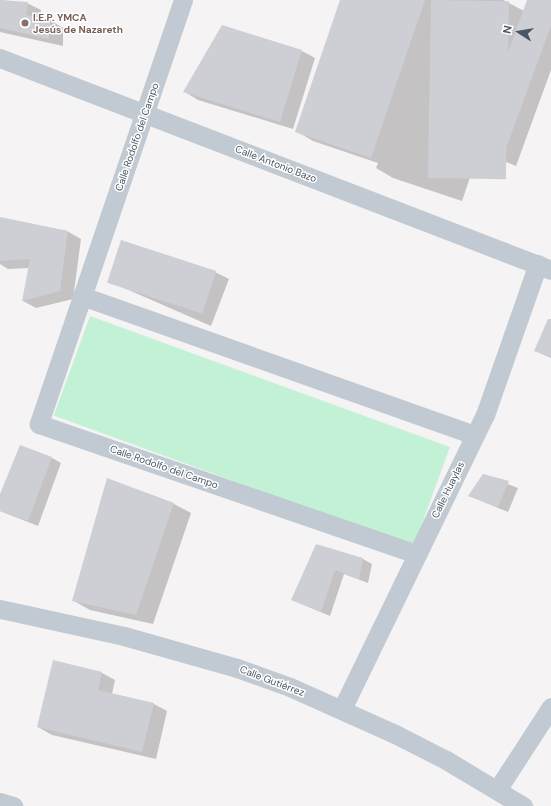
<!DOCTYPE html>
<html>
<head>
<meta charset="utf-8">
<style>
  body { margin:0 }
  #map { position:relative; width:551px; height:806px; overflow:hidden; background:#f5f3f3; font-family:"DM Sans",sans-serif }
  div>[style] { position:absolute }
  .green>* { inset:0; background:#c3f1d5; transform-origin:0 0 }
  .shadow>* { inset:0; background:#0003 }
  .building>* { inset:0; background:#cdcfd5; transform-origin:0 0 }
  .street>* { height:19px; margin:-9.5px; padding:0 9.5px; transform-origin:9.5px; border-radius:9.5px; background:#c1cad2 }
  .dots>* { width:11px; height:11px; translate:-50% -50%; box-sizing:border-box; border:2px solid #fff; border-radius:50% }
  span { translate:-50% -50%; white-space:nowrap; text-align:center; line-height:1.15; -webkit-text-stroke:3px #fff; paint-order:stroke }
  .education-label { font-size:10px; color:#785e54; font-weight:700 }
  .left { translate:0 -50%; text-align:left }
  .street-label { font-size:10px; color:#4a5661 }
  .north { position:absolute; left:499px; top:12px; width:40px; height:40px; -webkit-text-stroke:3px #fff; paint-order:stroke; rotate:282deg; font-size:11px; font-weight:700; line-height:16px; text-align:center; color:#4a5661 }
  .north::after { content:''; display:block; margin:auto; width:14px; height:18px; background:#4a5661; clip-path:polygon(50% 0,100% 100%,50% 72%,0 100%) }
</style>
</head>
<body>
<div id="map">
  <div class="green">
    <i style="left:90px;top:316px;width:383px;height:106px;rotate:20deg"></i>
  </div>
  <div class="shadow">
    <i style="clip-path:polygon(0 0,27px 3px,41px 10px,40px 18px,50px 20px,63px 28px,63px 46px,0 32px)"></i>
    <i style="clip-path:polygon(341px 0,503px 0,524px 11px,528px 0,551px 0,551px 70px,516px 166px,479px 151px,462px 201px,393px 178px,376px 168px,378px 163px,313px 141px,296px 131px)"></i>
    <i style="clip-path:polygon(302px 51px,315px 58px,293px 129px,198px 100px,185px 92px)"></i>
    <i style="clip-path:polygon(0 218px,67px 231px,81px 239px,73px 299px,36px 308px,23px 301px,29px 268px,8px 269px,0 264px)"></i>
    <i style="clip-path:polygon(215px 272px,229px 279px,211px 326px,108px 281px)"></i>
    <i style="clip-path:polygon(551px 320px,551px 358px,535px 351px)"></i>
    <i style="clip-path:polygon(52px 458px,61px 463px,38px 526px,0 511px,0 496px)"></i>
    <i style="clip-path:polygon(483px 475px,518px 488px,508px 512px,469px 496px)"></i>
    <i style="clip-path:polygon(107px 480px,174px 504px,191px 513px,153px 624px,90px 610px,74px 601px)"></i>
    <i style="clip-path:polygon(317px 545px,363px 559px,372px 564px,368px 583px,344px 574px,330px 616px,292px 600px)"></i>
    <i style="clip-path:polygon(54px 661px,102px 673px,115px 680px,112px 694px,154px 704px,167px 711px,156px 759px,52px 735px,38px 727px)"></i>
  </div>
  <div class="building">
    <i style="clip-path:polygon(0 0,28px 2px,26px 15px,50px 19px,49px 39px,0 28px)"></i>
    <i style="clip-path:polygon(340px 0,425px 0,371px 158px,295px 132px)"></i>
    <i style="left:431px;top:0;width:78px;height:178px;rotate:1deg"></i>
    <i style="clip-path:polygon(527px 0,551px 0,551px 26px,502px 159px,473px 148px)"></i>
    <i style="clip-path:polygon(222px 25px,302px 50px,280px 122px,183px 92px)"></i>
    <i style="clip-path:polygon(0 217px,68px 231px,60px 291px,22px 301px,30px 259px,0 261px)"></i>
    <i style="left:121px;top:240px;width:100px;height:45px;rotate:18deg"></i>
    <i style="clip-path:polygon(548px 319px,551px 319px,551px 357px,534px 351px)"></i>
    <i style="clip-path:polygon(20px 445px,52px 457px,28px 521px,0 511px,0 494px)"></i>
    <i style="clip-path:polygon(483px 474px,509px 481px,498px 507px,468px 496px)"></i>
    <i style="clip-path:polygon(107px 478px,174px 503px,136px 615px,72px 601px)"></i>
    <i style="clip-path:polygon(316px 544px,363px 558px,359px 579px,335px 570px,321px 612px,291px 600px)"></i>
    <i style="clip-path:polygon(53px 660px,102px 672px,98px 690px,154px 703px,142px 752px,37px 727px)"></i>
  </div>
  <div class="street">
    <i style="left:183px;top:0;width:448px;rotate:108.8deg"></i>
    <i style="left:39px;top:424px;width:400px;rotate:19deg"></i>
    <i style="left:0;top:58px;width:590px;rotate:21.04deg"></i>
    <i style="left:82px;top:296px;width:417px;rotate:19.5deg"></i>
    <i style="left:0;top:609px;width:127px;rotate:12.3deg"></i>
    <i style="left:124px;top:636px;width:117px;rotate:15.8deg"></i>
    <i style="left:237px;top:668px;width:56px;rotate:19.7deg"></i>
    <i style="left:290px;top:687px;width:115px;rotate:24.1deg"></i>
    <i style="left:395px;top:734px;width:57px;rotate:27deg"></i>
    <i style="left:446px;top:760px;width:90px;rotate:30.9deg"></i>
    <i style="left:342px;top:709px;width:327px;rotate:-64.1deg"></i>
    <i style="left:485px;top:415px;width:160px;rotate:-70.7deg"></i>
    <i style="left:497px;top:790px;width:99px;rotate:-57deg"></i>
    <i style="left:0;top:802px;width:14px;rotate:17deg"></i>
  </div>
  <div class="dots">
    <i style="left:25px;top:23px;background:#8d6e63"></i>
  </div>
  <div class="education-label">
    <span class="left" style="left:33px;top:23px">I.E.P. YMCA<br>Jesús de Nazareth</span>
  </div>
  <div class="street-label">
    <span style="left:137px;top:137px;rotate:-71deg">Calle Rodolfo del Campo</span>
    <span style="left:276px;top:164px;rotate:21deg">Calle Antonio Bazo</span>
    <span style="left:164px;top:467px;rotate:19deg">Calle Rodolfo del Campo</span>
    <span style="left:448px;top:490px;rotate:-64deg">Calle Huaylas</span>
    <span style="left:272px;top:681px;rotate:21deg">Calle Gutiérrez</span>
  </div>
  <div class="north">N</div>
</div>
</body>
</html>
